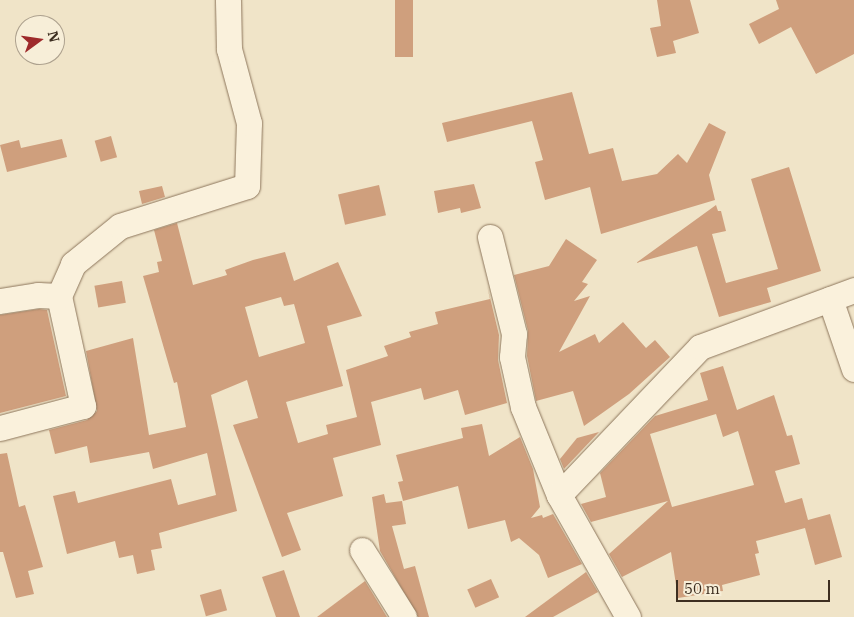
<!DOCTYPE html>
<html>
<head>
<meta charset="utf-8">
<style>
  body { margin:0 }
  #map { position:relative; width:854px; height:617px; overflow:hidden; background:#f0e4c8; font-family:"IBM Plex Serif",serif }
  div>[style] { position:absolute }
  .building>* { inset:0; background:#cf9f7d; transform-origin:0 0 }
  .roads { filter:drop-shadow(0 0 1px #8d765c) drop-shadow(0 0 1px #8d765c) }
  .street>* { height:25px; margin:-12.5px; padding:0 12.5px; transform-origin:12.5px; border-radius:12.5px; background:#faf1dc }
  span { translate:-50% -50%; white-space:nowrap; text-align:center; line-height:1.15; -webkit-text-stroke:4.5px #f7eed8; paint-order:stroke }
  .north { position:absolute; left:15px; top:15px; width:50px; height:50px; box-sizing:border-box; background:#f7eed8; border:1px solid #ada18e; border-radius:50%; rotate:76deg; font-size:14px; font-weight:700; line-height:20px; text-align:center; color:#3d2e20 }
  .north::after { content:''; display:block; margin:auto; width:18px; height:22px; background:#9e2a2b; clip-path:polygon(50% 0,100% 100%,50% 72%,0 100%) }
  .scale { position:absolute; left:676px; top:580px; width:154px; height:22px; box-sizing:border-box; border:2px solid #3d2e20; border-top:0; padding-left:6px; font-size:15px; line-height:18px; white-space:nowrap; color:#3d2e20; -webkit-text-stroke:4px #f7eed8; paint-order:stroke }
</style>
</head>
<body>
<div id="map">
  <div class="building">
    <i style="left:395px;top:0;width:18px;height:57px"></i>
    <i style="clip-path:polygon(657px 0,690px 0,699px 33px,673px 41px,676px 53px,657px 57px,650px 28px,661px 26px)"></i>
    <i style="clip-path:polygon(776px 0,854px 0,854px 54px,816px 74px,791px 27px,759px 44px,749px 24px,779px 9px)"></i>
    <i style="clip-path:polygon(572px 92px,589px 154px,613px 148px,622px 181px,657px 174px,678px 154px,687px 163px,709px 123px,726px 132px,709px 175px,715px 200px,601px 234px,590px 187px,545px 200px,535px 162px,543px 160px,532px 121px,447px 142px,442px 123px)"></i>
    <i style="left:111px;top:136px;width:22px;height:17px;rotate:74deg"></i>
    <i style="clip-path:polygon(62px 139px,67px 157px,7px 172px,0 145px,19px 140px,21px 148px)"></i>
    <i style="clip-path:polygon(789px 167px,821px 271px,767px 288px,771px 302px,719px 317px,697px 246px,636px 263px,716px 205px,718px 211px,721px 211px,726px 231px,712px 234px,726px 283px,778px 269px,751px 179px)"></i>
    <i style="clip-path:polygon(474px 184px,481px 208px,461px 213px,460px 208px,438px 213px,434px 191px)"></i>
    <i style="left:379px;top:185px;width:31px;height:42px;rotate:77deg"></i>
    <i style="clip-path:polygon(162px 186px,165px 197px,142px 204px,139px 191px)"></i>
    <i style="clip-path:polygon(evenodd,177px 223px,193px 285px,227px 275px,225px 270px,253px 260px,285px 252px,294px 281px,338px 262px,362px 316px,327px 326px,343px 386px,286px 402px,298px 443px,328px 434px,326px 425px,357px 417px,346px 370px,388px 356px,384px 346px,411px 337px,409px 332px,438px 324px,435px 312px,490px 299px,487px 285px,499px 335px,498px 360px,507px 403px,465px 415px,458px 390px,424px 400px,421px 388px,371px 402px,381px 445px,333px 458px,343px 496px,287px 513px,301px 550px,282px 557px,233px 425px,258px 418px,247px 380px,211px 395px,237px 511px,159px 533px,162px 548px,151px 550px,155px 570px,137px 574px,133px 555px,119px 558px,115px 541px,67px 554px,53px 496px,75px 491px,78px 503px,171px 479px,178px 505px,216px 495px,207px 453px,153px 469px,149px 452px,90px 463px,87px 446px,55px 454px,49px 430px,87px 420px,97px 411px,86px 351px,133px 338px,149px 435px,186px 427px,177px 382px,174px 383px,143px 276px,159px 272px,157px 262px,162px 261px,154px 230px,177px 223px,281px 297px,284px 306px,294px 304px,305px 343px,259px 357px,245px 307px,281px 297px)"></i>
    <i style="clip-path:polygon(566px 239px,597px 260px,582px 282px,588px 284px,574px 301px,590px 296px,559px 352px,595px 334px,599px 343px,623px 322px,646px 348px,655px 340px,670px 357px,629px 394px,584px 426px,573px 391px,536px 401px,527px 356px,528px 331px,514px 275px,549px 266px)"></i>
    <i style="left:122px;top:281px;width:22px;height:28px;rotate:80deg"></i>
    <i style="clip-path:polygon(39px 309px,47px 310px,66px 396px,0 413px,0 315px)"></i>
    <i style="clip-path:polygon(evenodd,723px 366px,737px 410px,774px 395px,787px 436px,792px 435px,800px 464px,775px 471px,785px 503px,802px 498px,808px 520px,830px 514px,842px 557px,815px 565px,805px 528px,756px 541px,759px 553px,755px 554px,760px 575px,722px 585px,723px 591px,678px 598px,671px 552px,622px 577px,609px 554px,668px 501px,591px 522px,581px 504px,606px 497px,600px 473px,655px 416px,708px 400px,700px 373px,723px 366px,716px 414px,723px 437px,738px 431px,754px 485px,672px 507px,650px 434px,716px 414px)"></i>
    <i style="clip-path:polygon(482px 424px,489px 456px,520px 437px,533px 469px,540px 507px,531px 518px,542px 515px,543px 518px,553px 514px,582px 564px,548px 578px,539px 555px,519px 538px,511px 542px,505px 520px,468px 529px,458px 486px,403px 501px,398px 482px,403px 481px,396px 455px,463px 438px,461px 428px)"></i>
    <i style="clip-path:polygon(599px 432px,564px 469px,560px 459px,577px 438px)"></i>
    <i style="clip-path:polygon(7px 453px,19px 507px,25px 505px,43px 567px,28px 571px,34px 594px,16px 598px,3px 552px,0 552px,0 454px)"></i>
    <i style="clip-path:polygon(384px 494px,386px 503px,402px 501px,406px 524px,392px 526px,404px 569px,415px 566px,429px 617px,418px 617px,380px 551px,372px 497px)"></i>
    <i style="clip-path:polygon(284px 570px,300px 617px,276px 617px,262px 577px)"></i>
    <i style="clip-path:polygon(586px 572px,598px 592px,553px 617px,525px 617px)"></i>
    <i style="left:491px;top:579px;width:20px;height:26px;rotate:66deg"></i>
    <i style="clip-path:polygon(365px 581px,387px 617px,317px 617px)"></i>
    <i style="left:221px;top:589px;width:22px;height:22px;rotate:74deg"></i>
  </div>
  <div class="roads">
    <div class="street">
      <i style="left:490px;top:237px;width:100px;rotate:76.1deg"></i>
      <i style="left:514px;top:334px;width:23px;rotate:95deg"></i>
      <i style="left:512px;top:357px;width:51px;rotate:77.6deg"></i>
      <i style="left:523px;top:407px;width:95px;rotate:67.8deg"></i>
      <i style="left:559px;top:495px;width:140px;rotate:60.5deg"></i>
      <i style="left:830px;top:299px;width:74px;rotate:71.1deg"></i>
      <i style="left:0;top:301px;width:38px;rotate:-9deg"></i>
      <i style="left:38px;top:295px;width:21px;rotate:3deg"></i>
      <i style="left:0;top:428px;width:86px;rotate:-14.8deg"></i>
      <i style="left:83px;top:406px;width:113px;rotate:-102.3deg"></i>
      <i style="left:59px;top:296px;width:35px;rotate:-66deg"></i>
      <i style="left:73px;top:264px;width:60px;rotate:-39deg"></i>
      <i style="left:120px;top:226px;width:133px;rotate:-17.5deg"></i>
      <i style="left:247px;top:186px;width:63px;rotate:-88.2deg"></i>
      <i style="left:249px;top:123px;width:77px;rotate:-105.1deg"></i>
      <i style="left:229px;top:49px;width:49px;rotate:-91.2deg"></i>
      <i style="left:559px;top:495px;width:204px;rotate:-46.4deg"></i>
      <i style="left:700px;top:347px;width:164px;rotate:-20.3deg"></i>
      <i style="left:362px;top:550px;width:79px;rotate:57.9deg"></i>
    </div>
  </div>
  <div class="north">N</div>
  <div class="scale">50 m</div>
</div>
</body>
</html>
